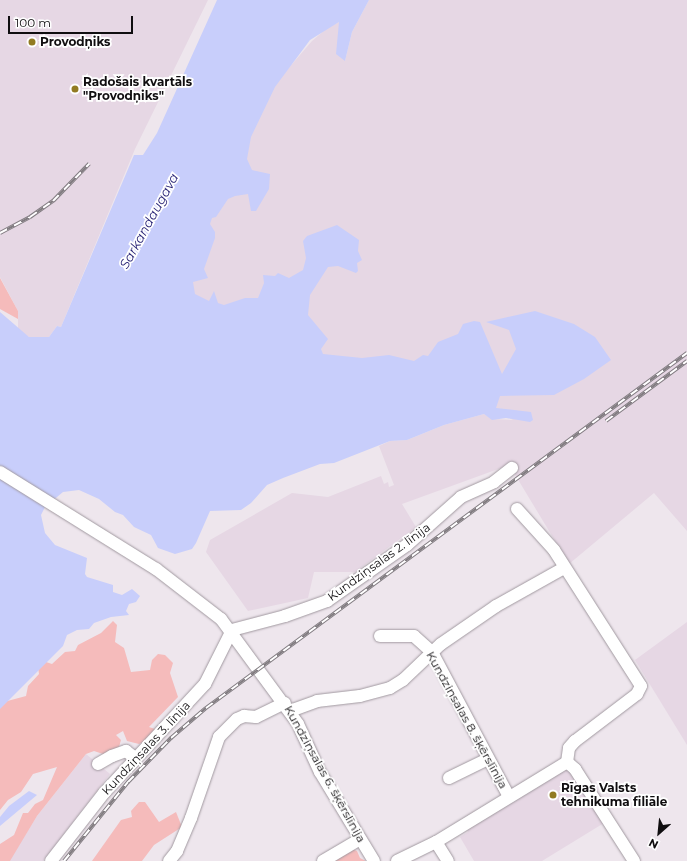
<!DOCTYPE html>
<html>
<head>
<meta charset="utf-8">
<style>
  body { margin:0 }
  #map { position:relative; width:687px; height:861px; overflow:hidden; background:#eee6ed; font-family:Montserrat,sans-serif }
  div>[style] { position:absolute }
  .built>* { inset:0; background:#e6d7e4 }
  .green>* { inset:0; background:#f5bbbb }
  .water>* { inset:0; background:#c8cefb }
  .roads { filter:drop-shadow(0 0 1px #a199a0) drop-shadow(0 0 1px #a199a0) }
  .minor>* { height:12px; margin:-6px; padding:0 6px; transform-origin:6px; border-radius:6px; background:#fff }
  .rail>* { height:4px; margin-top:-2px; transform-origin:0; background:repeating-linear-gradient(90deg,#fff 0 8px,#817c80 0 16px); box-sizing:border-box; border-block:1px solid #817c80 }
  .dots>* { width:11px; height:11px; translate:-50% -50%; box-sizing:border-box; border:2px solid #fff; border-radius:50% }
  span { translate:-50% -50%; white-space:nowrap; text-align:center; line-height:1.15; -webkit-text-stroke:3.5px #fff; paint-order:stroke }
  .poi-label { font-size:12px; color:#100e10; font-weight:700 }
  .left { translate:0 -50%; text-align:left }
  .street-label { font-size:12px; color:#100e10 }
  .water-label { font-size:13px; color:#292476; font-style:italic }
  .north { position:absolute; left:639px; top:813px; width:40px; height:40px; -webkit-text-stroke:3px #fff; paint-order:stroke; rotate:207deg; font-size:11px; font-weight:700; line-height:16px; text-align:center; color:#100e10 }
  .north::after { content:''; display:block; margin:auto; width:14px; height:18px; background:#100e10; clip-path:polygon(50% 0,100% 100%,50% 72%,0 100%) }
  .scale { position:absolute; left:8px; top:16px; width:125px; height:18px; box-sizing:border-box; border:2px solid #100e10; border-top:0; padding-left:5px; font-size:12px; line-height:14px; white-space:nowrap; color:#100e10; -webkit-text-stroke:3px #fff; paint-order:stroke }
</style>
</head>
<body>
<div id="map">
  <div class="built">
    <i style="clip-path:polygon(0 0,208px 0,135px 149px,61px 327px,57px 326px,49px 337px,29px 337px,18px 331px,18px 311px,0 277px)"></i>
    <i style="clip-path:polygon(369px 0,687px 0,687px 531px,654px 493px,569px 564px,508px 463px,501px 468px,402px 504px,416px 527px,355px 572px,314px 572px,308px 598px,248px 611px,206px 552px,210px 540px,292px 493px,328px 497px,381px 476px,384px 484px,388px 482px,389px 487px,394px 485px,379px 446px,390px 441px,407px 440px,444px 425px,484px 414px,492px 419px,513px 420px,413px 369px,318px 359px,237px 312px,189px 299px,186px 274px,249px 114px,312px 41px,326px 29px,339px 22px,345px 61px,352px 32px)"></i>
    <i style="clip-path:polygon(687px 622px,687px 745px,635px 660px)"></i>
    <i style="clip-path:polygon(86px 754px,110px 774px,43px 861px,9px 861px,37px 816px)"></i>
    <i style="clip-path:polygon(566px 767px,572px 769px,604px 823px,542px 861px,474px 861px,460px 837px,468px 832px,465px 826px)"></i>
  </div>
  <div class="green">
    <i style="clip-path:polygon(0 278px,18px 311px,18px 319px,0 309px)"></i>
    <i style="clip-path:polygon(113px 621px,117px 625px,115px 642px,124px 648px,131px 672px,150px 670px,152px 660px,158px 654px,165px 655px,173px 663px,170px 673px,178px 697px,149px 727px,155px 729px,155px 736px,139px 744px,127px 741px,123px 731px,116px 735px,121px 740px,119px 747px,106px 755px,94px 751px,86px 754px,37px 816px,10px 861px,0 861px,0 844px,14px 835px,23px 813px,28px 813px,35px 804px,43px 800px,57px 767px,33px 774px,21px 792px,8px 800px,0 810px,0 703px,26px 696px,28px 686px,39px 674px,38px 667px,43px 661px,52px 664px,65px 652px,75px 651px,78px 645px,101px 633px)"></i>
    <i style="clip-path:polygon(139px 802px,145px 802px,159px 822px,176px 812px,182px 827px,154px 845px,142px 861px,92px 861px,121px 820px,132px 817px,131px 811px)"></i>
    <i style="clip-path:polygon(352px 849px,357px 851px,360px 858px,366px 861px,327px 861px)"></i>
  </div>
  <div class="water">
    <i style="clip-path:polygon(217px 0,369px 0,352px 32px,345px 61px,336px 54px,339px 22px,310px 40px,275px 87px,251px 137px,247px 159px,252px 170px,270px 174px,269px 189px,256px 211px,251px 211px,248px 194px,235px 196px,228px 199px,216px 217px,212px 218px,210px 224px,215px 232px,215px 238px,204px 269px,208px 278px,193px 282px,195px 294px,209px 301px,214px 291px,218px 303px,224px 305px,245px 298px,258px 298px,264px 283px,263px 275px,275px 276px,278px 273px,289px 278px,303px 270px,306px 258px,303px 241px,307px 236px,337px 225px,359px 240px,358px 251px,362px 260px,357px 263px,358px 271px,356px 273px,338px 266px,328px 267px,310px 295px,308px 315px,328px 339px,321px 349px,323px 354px,362px 358px,389px 355px,414px 361px,423px 355px,428px 356px,438px 342px,458px 334px,463px 324px,474px 321px,480px 322px,502px 374px,516px 349px,509px 330px,486px 322px,535px 311px,574px 324px,595px 337px,611px 360px,584px 379px,554px 395px,500px 396px,496px 408px,531px 412px,533px 420px,530px 422px,506px 418px,492px 420px,484px 414px,444px 425px,407px 440px,390px 441px,334px 463px,320px 464px,283px 478px,267px 485px,251px 503px,241px 510px,210px 511px,196px 543px,192px 549px,175px 554px,158px 548px,151px 535px,134px 527px,123px 515px,115px 512px,99px 499px,79px 490px,63px 492px,45px 507px,41px 515px,45px 533px,55px 545px,87px 558px,85px 574px,87px 577px,113px 585px,113px 592px,122px 595px,132px 589px,140px 596px,136px 602px,129px 604px,126px 611px,129px 615px,111px 617px,94px 623px,89px 629px,77px 630px,67px 635px,63px 646px,0 709px,0 312px,29px 337px,49px 337px,57px 326px,61px 327px,134px 155px,143px 155px,157px 133px)"></i>
    <i style="clip-path:polygon(29px 791px,37px 795px,0 826px,0 817px,9px 806px)"></i>
  </div>
  <div class="roads">
    <div class="minor">
      <i style="left:0;top:472px;width:184px;rotate:31.9deg"></i>
      <i style="left:156px;top:569px;width:82px;rotate:37.6deg"></i>
      <i style="left:221px;top:619px;width:130px;rotate:53.7deg"></i>
      <i style="left:298px;top:724px;width:53px;rotate:65.4deg"></i>
      <i style="left:320px;top:772px;width:104px;rotate:58.8deg"></i>
      <i style="left:517px;top:509px;width:55px;rotate:47.9deg"></i>
      <i style="left:554px;top:550px;width:161px;rotate:57.4deg"></i>
      <i style="left:641px;top:686px;width:9px;rotate:117deg"></i>
      <i style="left:637px;top:694px;width:78px;rotate:142.8deg"></i>
      <i style="left:575px;top:741px;width:9px;rotate:131deg"></i>
      <i style="left:569px;top:748px;width:14px;rotate:98deg"></i>
      <i style="left:232px;top:630px;width:55px;rotate:-14.8deg"></i>
      <i style="left:285px;top:616px;width:45px;rotate:-19.7deg"></i>
      <i style="left:327px;top:601px;width:98px;rotate:-35deg"></i>
      <i style="left:407px;top:545px;width:72px;rotate:-41.6deg"></i>
      <i style="left:461px;top:497px;width:36px;rotate:-24deg"></i>
      <i style="left:494px;top:482px;width:23px;rotate:-38deg"></i>
      <i style="left:380px;top:636px;width:34px"></i>
      <i style="left:414px;top:636px;width:24px;rotate:42deg"></i>
      <i style="left:432px;top:652px;width:164px;rotate:62deg"></i>
      <i style="left:290px;top:711px;width:29px;rotate:-20deg"></i>
      <i style="left:317px;top:701px;width:43px;rotate:-6.6deg"></i>
      <i style="left:360px;top:696px;width:31px;rotate:-15deg"></i>
      <i style="left:390px;top:688px;width:15px;rotate:-32deg"></i>
      <i style="left:403px;top:680px;width:52px;rotate:-43.5deg"></i>
      <i style="left:441px;top:644px;width:67px;rotate:-34.6deg"></i>
      <i style="left:496px;top:606px;width:78px;rotate:-29.2deg"></i>
      <i style="left:567px;top:762px;width:11px;rotate:41deg"></i>
      <i style="left:575px;top:769px;width:109px;rotate:57.3deg"></i>
      <i style="left:98px;top:764px;width:16px;rotate:-30deg"></i>
      <i style="left:112px;top:756px;width:15px;rotate:-20deg"></i>
      <i style="left:126px;top:751px;width:11px;rotate:38deg"></i>
      <i style="left:449px;top:778px;width:43px;rotate:-26deg"></i>
      <i style="left:436px;top:842px;width:22px;rotate:58deg"></i>
      <i style="left:51px;top:861px;width:86px;rotate:-52.1deg"></i>
      <i style="left:104px;top:793px;width:149px;rotate:-47.2deg"></i>
      <i style="left:205px;top:684px;width:60px;rotate:-63.4deg"></i>
      <i style="left:169px;top:861px;width:13px;rotate:-51deg"></i>
      <i style="left:177px;top:851px;width:36px;rotate:-67deg"></i>
      <i style="left:191px;top:818px;width:86px;rotate:-70.9deg"></i>
      <i style="left:219px;top:737px;width:25px;rotate:-45deg"></i>
      <i style="left:237px;top:719px;width:8px;rotate:-23deg"></i>
      <i style="left:244px;top:716px;width:12px;rotate:5deg"></i>
      <i style="left:256px;top:717px;width:32px;rotate:-26deg"></i>
      <i style="left:323px;top:861px;width:43px;rotate:-30.7deg"></i>
      <i style="left:397px;top:861px;width:43px;rotate:-26deg"></i>
      <i style="left:436px;top:842px;width:153px;rotate:-31.4deg"></i>
    </div>
  </div>
  <div class="rail">
    <i style="left:0;top:233px;width:34px;rotate:-28deg"></i>
    <i style="left:30px;top:217px;width:28px;rotate:-35deg"></i>
    <i style="left:53px;top:201px;width:52px;rotate:-45.8deg"></i>
    <i style="left:606px;top:421px;width:101px;rotate:-36.5deg"></i>
    <i style="left:64px;top:861px;width:102px;rotate:-51deg"></i>
    <i style="left:128px;top:782px;width:62px;rotate:-45.7deg"></i>
    <i style="left:171px;top:738px;width:46px;rotate:-40.6deg"></i>
    <i style="left:206px;top:708px;width:598px;rotate:-36.43deg"></i>
  </div>
  <div class="dots">
    <i style="left:32px;top:42px;background:#927b22"></i>
    <i style="left:75px;top:89px;background:#927b22"></i>
    <i style="left:553px;top:795px;background:#927b22"></i>
  </div>
  <div class="poi-label">
    <span class="left" style="left:40px;top:42px">Provodņiks</span>
    <span class="left" style="left:83px;top:89px">Radošais kvartāls<br>"Provodņiks"</span>
    <span class="left" style="left:561px;top:795px">Rīgas Valsts<br>tehnikuma filiāle</span>
  </div>
  <div class="street-label">
    <span style="left:379px;top:562px;rotate:-36deg">Kundziņsalas 2. līnija</span>
    <span style="left:467px;top:720px;rotate:61deg">Kundziņsalas 8. šķērslīnija</span>
    <span style="left:146px;top:748px;rotate:-47deg">Kundziņsalas 3. līnija</span>
    <span style="left:325px;top:774px;rotate:61deg">Kundziņsalas 6. šķērslīnija</span>
  </div>
  <div class="water-label">
    <span style="left:149px;top:221px;rotate:-61deg">Sarkandaugava</span>
  </div>
  <div class="north">N</div>
  <div class="scale">100 m</div>
</div>
</body>
</html>
